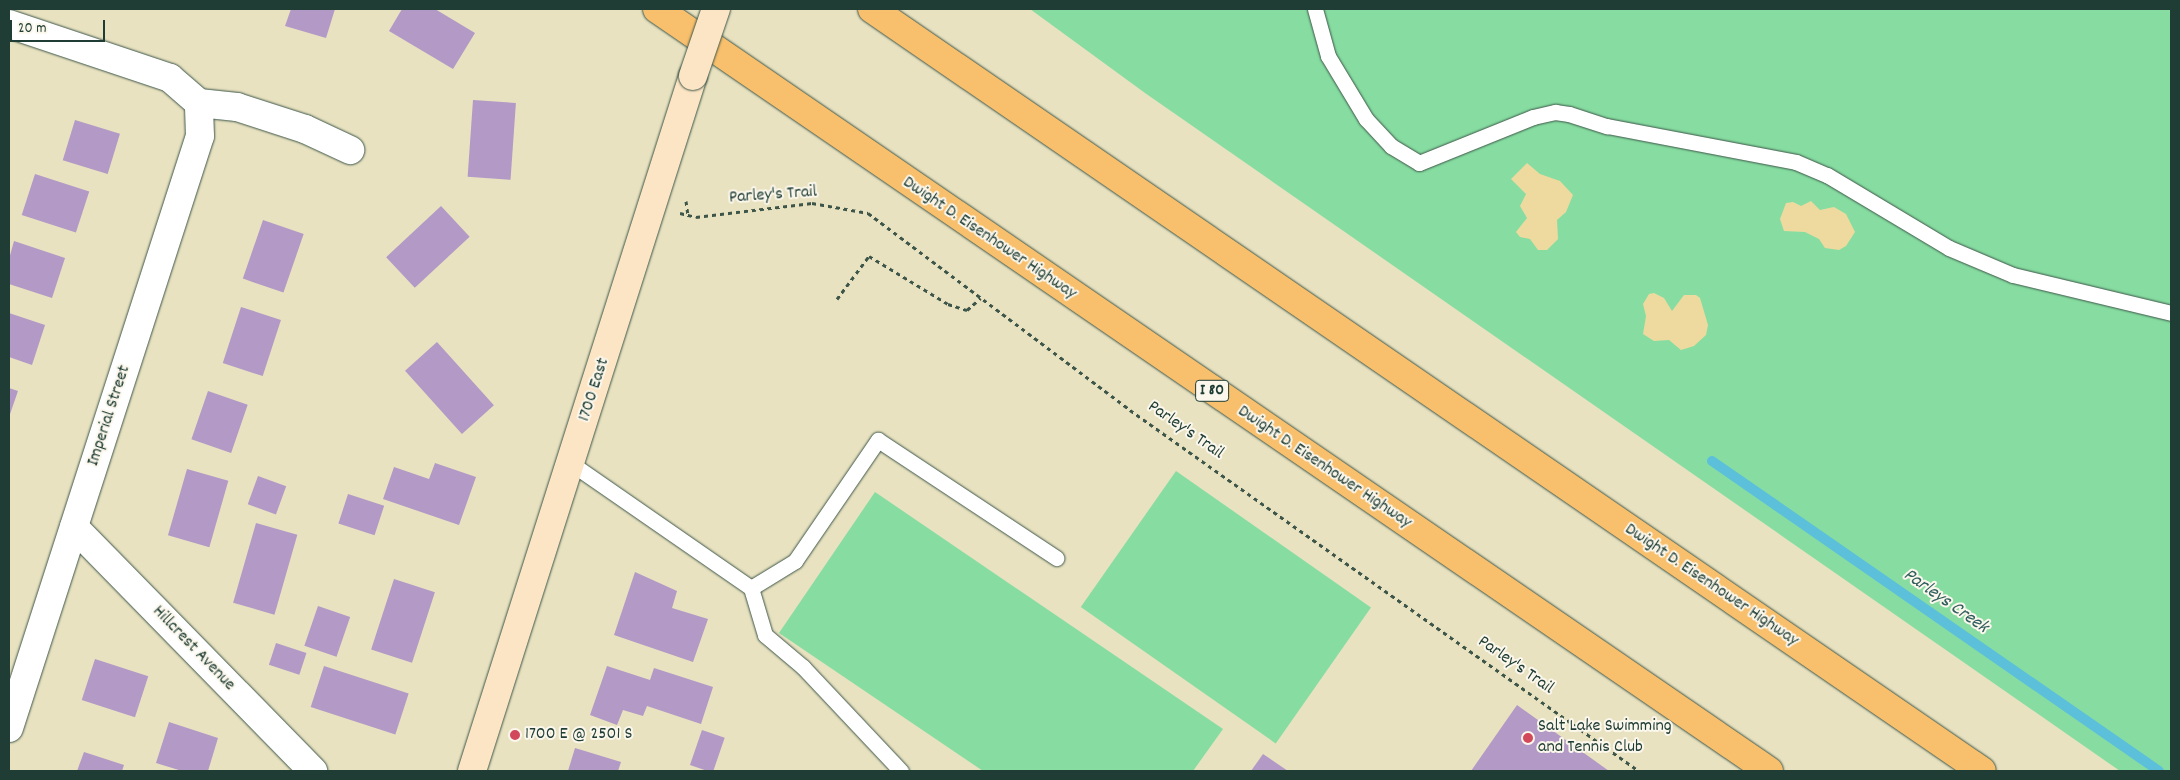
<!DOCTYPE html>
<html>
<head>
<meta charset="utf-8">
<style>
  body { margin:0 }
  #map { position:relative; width:2180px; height:780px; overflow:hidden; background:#e8e2c0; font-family:Dekko,sans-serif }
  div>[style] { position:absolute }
  .green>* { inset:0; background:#87dda1; transform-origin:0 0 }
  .sand>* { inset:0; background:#eeda9e }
  .stream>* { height:10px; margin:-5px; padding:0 5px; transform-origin:5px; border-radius:5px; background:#5cc0da }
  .building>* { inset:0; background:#b299c6; transform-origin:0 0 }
  .path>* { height:3px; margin-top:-1.5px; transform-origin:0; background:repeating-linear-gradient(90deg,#3d5649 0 4px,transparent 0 8px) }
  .roads { filter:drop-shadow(0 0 1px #3d5649) drop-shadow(0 0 1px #3d5649) }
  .lane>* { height:15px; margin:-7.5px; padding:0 7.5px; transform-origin:7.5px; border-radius:7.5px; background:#fff }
  .street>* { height:28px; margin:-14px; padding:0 14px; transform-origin:14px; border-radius:14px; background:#fff }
  .secondary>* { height:28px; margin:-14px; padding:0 14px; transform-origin:14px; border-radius:14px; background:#fce5c4 }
  .highway>* { height:28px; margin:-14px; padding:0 14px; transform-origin:14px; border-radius:14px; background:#f8bf6c }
  .bridges { filter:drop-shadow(0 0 1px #3d5649) drop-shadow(0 0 1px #3d5649) }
  .secondary-bridge>* { height:28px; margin:-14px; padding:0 14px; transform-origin:14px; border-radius:14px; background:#fce5c4 }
  .dots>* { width:14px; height:14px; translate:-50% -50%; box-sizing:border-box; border:2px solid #fbf7ec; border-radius:50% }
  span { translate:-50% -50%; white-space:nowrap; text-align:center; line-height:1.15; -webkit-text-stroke:4px #fbf7ec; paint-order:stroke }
  .shield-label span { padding:1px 4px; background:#fbf7ec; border:1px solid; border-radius:4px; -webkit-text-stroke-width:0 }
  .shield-label { font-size:16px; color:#1f3d34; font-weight:700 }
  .street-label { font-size:18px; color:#1f3d34 }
  .poi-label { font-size:18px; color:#1f3d34 }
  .left { translate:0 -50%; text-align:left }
  .water-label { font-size:19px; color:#2e5e5e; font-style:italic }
  .frame { position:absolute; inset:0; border:10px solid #1f3d34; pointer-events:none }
  .scale { position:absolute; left:10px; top:20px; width:95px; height:22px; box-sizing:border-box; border:2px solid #1f3d34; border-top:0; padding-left:6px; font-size:15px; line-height:18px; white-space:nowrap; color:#1f3d34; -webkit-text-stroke:4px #fbf7ec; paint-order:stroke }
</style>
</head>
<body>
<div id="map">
  <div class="green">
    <i style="clip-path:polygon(1030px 9px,2171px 9px,2171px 771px,2120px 771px,1145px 93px)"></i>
    <i style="left:1176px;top:471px;width:238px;height:166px;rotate:35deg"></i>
    <i style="clip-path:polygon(875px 492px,1223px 729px,1193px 771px,983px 771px,779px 633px)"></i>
  </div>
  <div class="sand">
    <i style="clip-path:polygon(1527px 163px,1540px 174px,1560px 181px,1573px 195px,1566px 212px,1557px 220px,1558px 239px,1547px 250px,1538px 250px,1530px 239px,1520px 237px,1516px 232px,1527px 218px,1520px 206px,1526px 194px,1511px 179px)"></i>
    <i style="clip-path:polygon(1811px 201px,1820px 210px,1834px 207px,1846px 214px,1855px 232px,1846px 246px,1839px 250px,1825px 248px,1819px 239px,1805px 232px,1784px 231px,1780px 219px,1786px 203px,1793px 202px,1801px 206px)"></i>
    <i style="clip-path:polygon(1654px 293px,1664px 298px,1672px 311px,1684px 295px,1696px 295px,1700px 298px,1708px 325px,1706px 335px,1694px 346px,1681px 350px,1669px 340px,1654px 341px,1643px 334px,1646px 316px,1643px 304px,1649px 294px)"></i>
  </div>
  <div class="stream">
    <i style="left:1712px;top:461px;width:544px;rotate:34.74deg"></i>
  </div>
  <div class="building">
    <i style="clip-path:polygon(291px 9px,335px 9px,326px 38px,285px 26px)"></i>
    <i style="clip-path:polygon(402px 9px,435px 9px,475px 33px,453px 69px,389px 31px)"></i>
    <i style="left:473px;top:100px;width:43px;height:77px;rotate:4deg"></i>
    <i style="left:75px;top:120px;width:47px;height:42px;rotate:17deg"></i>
    <i style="left:35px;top:174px;width:57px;height:43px;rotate:18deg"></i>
    <i style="left:441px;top:206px;width:42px;height:75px;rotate:47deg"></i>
    <i style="left:263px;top:220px;width:43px;height:62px;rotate:19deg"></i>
    <i style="clip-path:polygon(14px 241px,65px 258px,52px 298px,9px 284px,9px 259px)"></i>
    <i style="left:241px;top:307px;width:42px;height:59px;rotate:18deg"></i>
    <i style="clip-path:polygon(9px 313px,45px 325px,32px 365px,9px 357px)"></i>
    <i style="left:437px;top:342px;width:85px;height:43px;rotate:48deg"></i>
    <i style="clip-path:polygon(9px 388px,18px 391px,9px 417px)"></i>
    <i style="left:208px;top:391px;width:42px;height:51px;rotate:19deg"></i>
    <i style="clip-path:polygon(435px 463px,476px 477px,459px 525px,383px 499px,394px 467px,429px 479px)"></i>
    <i style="left:187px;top:469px;width:43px;height:69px;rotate:16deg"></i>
    <i style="left:258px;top:476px;width:30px;height:30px;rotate:20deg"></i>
    <i style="left:348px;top:494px;width:38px;height:31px;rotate:18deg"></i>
    <i style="left:256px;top:523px;width:43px;height:83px;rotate:16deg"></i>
    <i style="clip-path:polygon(635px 572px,677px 591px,672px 608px,708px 619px,693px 662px,614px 635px)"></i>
    <i style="left:394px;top:579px;width:43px;height:74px;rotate:18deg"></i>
    <i style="left:318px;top:606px;width:34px;height:42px;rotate:19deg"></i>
    <i style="left:276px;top:643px;width:32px;height:23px;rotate:18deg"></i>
    <i style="left:95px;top:659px;width:56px;height:43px;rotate:18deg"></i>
    <i style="left:324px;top:666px;width:89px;height:43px;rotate:18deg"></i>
    <i style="clip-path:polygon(607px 666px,650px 680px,654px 668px,713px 687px,701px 724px,647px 706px,643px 716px,623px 710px,617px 725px,590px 715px)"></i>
    <i style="clip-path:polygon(1517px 705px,1609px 771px,1471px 771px)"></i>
    <i style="clip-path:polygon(169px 722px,218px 738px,208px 771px,182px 771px,156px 763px)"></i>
    <i style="left:702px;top:730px;width:24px;height:37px;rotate:19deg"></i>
    <i style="clip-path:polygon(575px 748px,621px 762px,618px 771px,568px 771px)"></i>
    <i style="clip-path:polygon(84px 752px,124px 765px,122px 771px,77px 771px)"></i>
    <i style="clip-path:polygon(1263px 754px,1288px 771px,1251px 771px)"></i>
  </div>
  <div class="path">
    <i style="left:686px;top:201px;width:14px;rotate:82deg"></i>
    <i style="left:680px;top:213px;width:16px;rotate:14deg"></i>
    <i style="left:696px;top:217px;width:117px;rotate:-6.9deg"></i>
    <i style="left:812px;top:203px;width:57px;rotate:10.1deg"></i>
    <i style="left:868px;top:213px;width:328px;rotate:36.9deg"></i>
    <i style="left:1130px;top:410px;width:624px;rotate:35.35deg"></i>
    <i style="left:837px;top:299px;width:54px;rotate:-53.3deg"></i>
    <i style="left:869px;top:256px;width:92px;rotate:31.3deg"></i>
    <i style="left:948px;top:304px;width:20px;rotate:18deg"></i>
    <i style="left:967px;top:310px;width:18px;rotate:-41deg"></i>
  </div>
  <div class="roads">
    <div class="lane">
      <i style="left:1315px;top:9px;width:49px;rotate:74.5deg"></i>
      <i style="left:1328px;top:56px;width:74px;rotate:58.9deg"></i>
      <i style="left:1366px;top:119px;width:37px;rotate:47deg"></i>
      <i style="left:1391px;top:146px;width:33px;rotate:31deg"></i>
      <i style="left:1419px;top:163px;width:123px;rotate:-22deg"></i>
      <i style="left:1533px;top:117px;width:23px;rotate:-13deg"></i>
      <i style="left:1555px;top:112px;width:14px;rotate:8deg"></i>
      <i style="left:1569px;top:114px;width:40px;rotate:18deg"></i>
      <i style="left:1607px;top:126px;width:192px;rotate:10.8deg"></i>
      <i style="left:1796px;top:162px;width:34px;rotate:23deg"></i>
      <i style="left:1827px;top:175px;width:142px;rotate:30.9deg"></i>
      <i style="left:1949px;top:248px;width:69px;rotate:22.9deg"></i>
      <i style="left:2013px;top:275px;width:163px;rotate:13.5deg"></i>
      <i style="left:572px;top:464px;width:218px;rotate:34.7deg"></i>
      <i style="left:751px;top:588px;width:52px;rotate:-31.5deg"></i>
      <i style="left:795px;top:561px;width:147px;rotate:-55.6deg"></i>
      <i style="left:878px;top:440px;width:214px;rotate:33.5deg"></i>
      <i style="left:751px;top:588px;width:49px;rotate:73.4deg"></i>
      <i style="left:765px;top:635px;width:50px;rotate:40.1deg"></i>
      <i style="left:803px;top:667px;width:143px;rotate:46.7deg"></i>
    </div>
    <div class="street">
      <i style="left:9px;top:24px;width:170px;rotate:18.5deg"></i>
      <i style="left:170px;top:78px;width:38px;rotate:41deg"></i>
      <i style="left:199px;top:103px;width:38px;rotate:6deg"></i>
      <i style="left:237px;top:107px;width:71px;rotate:17.9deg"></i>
      <i style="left:305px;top:129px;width:50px;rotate:25deg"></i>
      <i style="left:74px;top:527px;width:342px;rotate:45.6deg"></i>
      <i style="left:9px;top:728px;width:622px;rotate:-72.12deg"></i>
      <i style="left:200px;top:136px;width:33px;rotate:-92deg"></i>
    </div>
    <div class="secondary">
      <i style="left:472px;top:771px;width:729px;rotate:-72.36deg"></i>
    </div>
    <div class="highway">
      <i style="left:657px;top:9px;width:1348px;rotate:34.42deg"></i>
      <i style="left:872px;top:9px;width:1346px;rotate:34.47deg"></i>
    </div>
  </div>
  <div class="bridges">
    <div class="secondary-bridge">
      <i style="left:693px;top:76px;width:71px;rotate:-71.1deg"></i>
    </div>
  </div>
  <div class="dots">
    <i style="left:515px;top:735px;background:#d1495b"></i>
    <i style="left:1528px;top:738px;background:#d1495b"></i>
  </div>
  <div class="shield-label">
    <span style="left:1212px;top:391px">I 80</span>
  </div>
  <div class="street-label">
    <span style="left:773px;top:196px;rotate:-4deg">Parley's Trail</span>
    <span style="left:989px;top:239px;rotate:34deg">Dwight D. Eisenhower Highway</span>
    <span style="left:595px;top:390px;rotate:-72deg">1700 East</span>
    <span style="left:110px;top:416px;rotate:-72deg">Imperial Street</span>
    <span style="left:1185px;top:431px;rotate:35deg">Parley's Trail</span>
    <span style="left:1324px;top:468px;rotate:34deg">Dwight D. Eisenhower Highway</span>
    <span style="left:1711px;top:586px;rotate:34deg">Dwight D. Eisenhower Highway</span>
    <span style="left:193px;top:649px;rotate:46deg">Hillcrest Avenue</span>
    <span style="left:1515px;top:666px;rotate:35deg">Parley's Trail</span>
  </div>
  <div class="poi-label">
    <span class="left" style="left:1538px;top:738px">Salt Lake Swimming<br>and Tennis Club</span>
    <span class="left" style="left:525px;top:735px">1700 E @ 2501 S</span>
  </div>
  <div class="water-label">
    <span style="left:1945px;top:602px;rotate:35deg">Parleys Creek</span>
  </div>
  <div class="frame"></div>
  <div class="scale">20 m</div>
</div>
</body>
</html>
